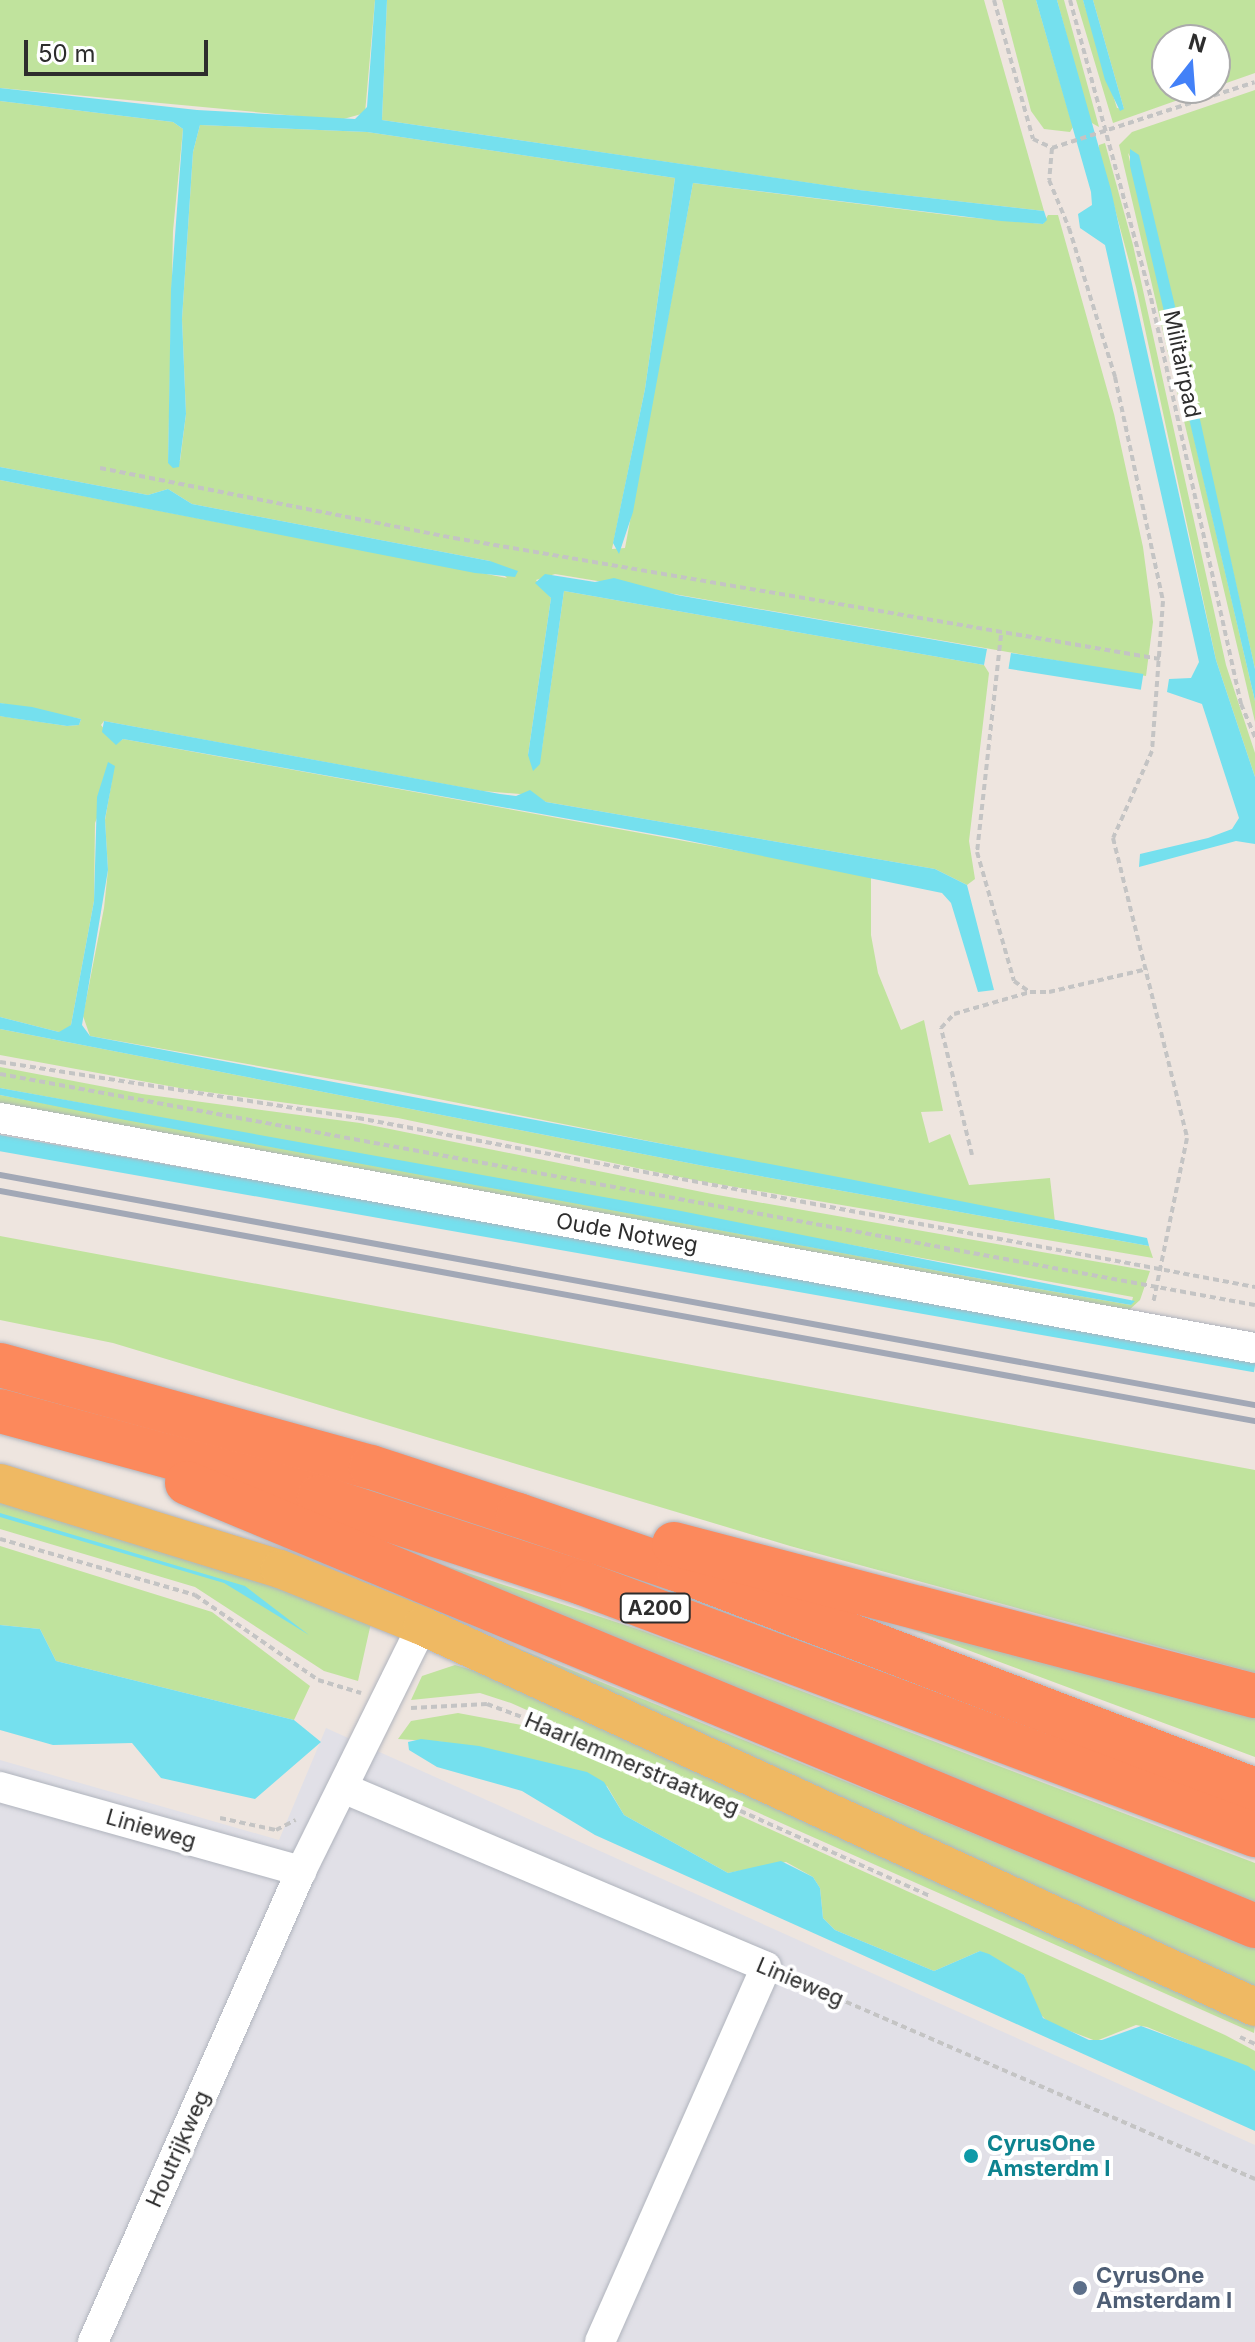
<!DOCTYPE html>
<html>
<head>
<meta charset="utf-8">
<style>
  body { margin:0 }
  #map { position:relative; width:1255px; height:2342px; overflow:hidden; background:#eee5df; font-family:Inter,sans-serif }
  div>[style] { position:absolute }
  .industrial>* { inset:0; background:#e1e0e7 }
  .green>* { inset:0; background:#c0e39d }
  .water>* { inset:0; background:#75e0ee; transform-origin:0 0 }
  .path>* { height:4px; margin-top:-2px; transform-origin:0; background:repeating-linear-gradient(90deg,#c4c4c4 0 6px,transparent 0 10px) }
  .roads { filter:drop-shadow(0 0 2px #b0b4bd) drop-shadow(0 0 2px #b0b4bd) }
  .minor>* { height:30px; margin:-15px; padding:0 15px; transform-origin:15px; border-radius:15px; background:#fff }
  .major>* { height:38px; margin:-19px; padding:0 19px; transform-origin:19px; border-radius:19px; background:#efb963 }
  .highway>* { height:44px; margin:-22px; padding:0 22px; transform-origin:22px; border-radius:22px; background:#fc895c }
  .rail>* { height:6px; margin:-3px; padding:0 3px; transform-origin:3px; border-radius:3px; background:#a2a8b6 }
  .dots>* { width:22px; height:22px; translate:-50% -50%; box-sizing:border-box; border:4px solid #fff; border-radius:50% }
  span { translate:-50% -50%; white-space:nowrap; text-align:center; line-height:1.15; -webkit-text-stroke:8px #fff; paint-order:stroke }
  .shield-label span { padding:2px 6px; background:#fff; border:2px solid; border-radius:6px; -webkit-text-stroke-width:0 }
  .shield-label { font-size:20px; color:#2d2d2d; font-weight:700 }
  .street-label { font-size:22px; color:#2d2d2d }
  .culture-label { font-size:22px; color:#0d838f; font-weight:700 }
  .left { translate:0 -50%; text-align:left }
  .service-label { font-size:22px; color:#4e5e75; font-weight:700 }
  .north { position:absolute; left:1151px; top:24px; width:80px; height:80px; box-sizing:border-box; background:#fff; border:2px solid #ababab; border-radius:50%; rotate:17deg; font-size:22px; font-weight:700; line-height:32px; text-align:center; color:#2d2d2d }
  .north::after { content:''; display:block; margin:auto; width:28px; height:36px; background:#4381f8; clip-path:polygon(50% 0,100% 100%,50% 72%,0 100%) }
  .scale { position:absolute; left:24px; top:40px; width:184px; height:36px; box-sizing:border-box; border:4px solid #2d2d2d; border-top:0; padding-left:10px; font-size:24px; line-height:28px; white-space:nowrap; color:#2d2d2d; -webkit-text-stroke:6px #fff; paint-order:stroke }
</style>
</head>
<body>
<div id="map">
  <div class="industrial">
    <i style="clip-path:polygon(326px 1728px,1255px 2145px,1255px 2342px,0 2342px,0 1760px,279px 1840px)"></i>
  </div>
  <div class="green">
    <i style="clip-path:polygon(0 0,375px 0,365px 113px,340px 120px,0 88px)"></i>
    <i style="clip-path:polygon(387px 0,984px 0,1044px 211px,858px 190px,382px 120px)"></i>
    <i style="clip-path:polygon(1002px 0,1036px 0,1073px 127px,1070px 132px,1044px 129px,1031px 111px)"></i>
    <i style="clip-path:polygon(1057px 0,1064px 0,1099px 127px,1090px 122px)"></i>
    <i style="clip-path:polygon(1076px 0,1083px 0,1117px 108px,1124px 109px,1093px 0,1255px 0,1255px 73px,1215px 87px,1215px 40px,1167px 40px,1167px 88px,1212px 88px,1113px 123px)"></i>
    <i style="clip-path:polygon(1255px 90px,1255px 669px,1154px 221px,1142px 178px,1128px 153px,1255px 701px,1255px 722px,1119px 145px,1132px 132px)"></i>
    <i style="clip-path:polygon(0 101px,173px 122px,183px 129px,173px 231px,168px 463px,180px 461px,186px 414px,182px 319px,193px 152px,200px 125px,367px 132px,675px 178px,645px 389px,612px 549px,625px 548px,693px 183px,964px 217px,1043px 224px,1048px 215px,1058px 215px,1114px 414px,1143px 547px,1153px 622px,1146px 676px,628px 586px,555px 574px,536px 580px,551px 598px,528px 755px,542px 748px,564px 591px,984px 665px,989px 673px,969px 841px,975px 879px,967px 885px,935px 869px,546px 802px,532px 795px,482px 791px,104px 721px,101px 725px,116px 744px,123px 739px,866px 874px,871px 877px,871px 935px,878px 973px,901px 1030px,924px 1020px,943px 1111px,921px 1112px,929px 1143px,950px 1134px,969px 1185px,1050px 1178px,1055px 1222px,388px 1089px,90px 1036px,83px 1016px,104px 908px,108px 870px,105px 820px,112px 780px,95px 823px,94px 901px,71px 1025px,67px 1032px,59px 1032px,0 1017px,0 716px,67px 726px,79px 725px,81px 719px,0 703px,0 480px,507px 578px,490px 561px,192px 504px,168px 489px,148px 495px,0 467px)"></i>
    <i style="clip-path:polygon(1105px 143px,1133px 245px,1226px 665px,1255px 753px,1255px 777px,1216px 660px,1136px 287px,1099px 150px,1099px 145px)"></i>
    <i style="clip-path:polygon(0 1029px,704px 1166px,1149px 1246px,1153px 1258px,694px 1180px,398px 1118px,185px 1089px,0 1055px)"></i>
    <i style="clip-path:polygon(0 1067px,142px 1094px,360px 1123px,712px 1194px,1150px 1271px,1140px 1300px,1128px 1311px,0 1109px,0 1095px,971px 1277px,1131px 1305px,1133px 1297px,0 1088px)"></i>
    <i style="clip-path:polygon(0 1236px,1255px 1470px,1255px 1673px,790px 1546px,113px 1343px,0 1320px)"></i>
    <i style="clip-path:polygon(0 1498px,204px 1557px,371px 1623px,358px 1681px,324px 1671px,195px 1587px,0 1529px)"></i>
    <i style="clip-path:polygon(353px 1535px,643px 1631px,1255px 1863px,1255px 1903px)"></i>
    <i style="clip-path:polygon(0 1546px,212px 1612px,310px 1686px,294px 1720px,56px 1661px,40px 1629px,0 1625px)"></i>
    <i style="clip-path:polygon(782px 1582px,1255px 1712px,1255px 1757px,922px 1633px)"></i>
    <i style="clip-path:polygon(360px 1584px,1255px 1948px,1255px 1988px)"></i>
    <i style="clip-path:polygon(455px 1665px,493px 1676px,1255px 2021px,1254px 2033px,511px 1703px,480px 1693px,411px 1700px,422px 1676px)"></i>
    <i style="clip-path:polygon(458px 1713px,527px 1726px,615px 1759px,1225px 2035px,1255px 2051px,1255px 2071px,1147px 2027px,1136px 2025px,1096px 2041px,1049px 2023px,1037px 2011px,1024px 1975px,980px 1951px,934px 1971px,835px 1930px,823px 1918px,820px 1888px,813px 1877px,786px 1862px,728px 1873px,624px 1815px,607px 1786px,444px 1742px,398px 1739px,411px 1721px)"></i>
  </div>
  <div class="water">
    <i style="clip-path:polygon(375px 0,387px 0,382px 120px,859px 190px,1044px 211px,1047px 220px,1043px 224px,1001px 221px,693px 183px,633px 512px,619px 554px,613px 543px,645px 389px,675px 178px,367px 132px,200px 125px,193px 152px,182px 319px,186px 414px,179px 467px,173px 468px,168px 463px,171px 289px,183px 129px,173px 122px,0 101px,0 88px,197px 110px,355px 119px,367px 107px)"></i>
    <i style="clip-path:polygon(1036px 0,1057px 0,1111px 190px,1216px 660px,1255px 777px,1255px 844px,1236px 841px,1139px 867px,1140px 854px,1208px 838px,1232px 829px,1239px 818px,1202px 704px,1167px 692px,1169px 679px,1191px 678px,1199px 662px,1105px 245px,1080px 228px,1078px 214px,1092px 205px,1091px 192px)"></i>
    <i style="clip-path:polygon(1083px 0,1093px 0,1124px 109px,1120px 111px,1105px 80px)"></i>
    <i style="clip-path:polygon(1130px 149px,1139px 155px,1175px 306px,1255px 669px,1255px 701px,1130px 166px)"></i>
    <i style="clip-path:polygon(0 467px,148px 495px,168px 489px,192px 504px,490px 561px,518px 571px,515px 577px,475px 573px,0 480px)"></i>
    <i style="clip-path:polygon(545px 574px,595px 582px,614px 578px,677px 595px,987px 649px,984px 665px,564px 591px,540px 764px,533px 771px,528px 755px,551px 598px,535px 583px)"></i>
    <i style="left:1011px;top:653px;width:134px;height:16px;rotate:9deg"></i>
    <i style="clip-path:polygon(0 703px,32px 707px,81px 719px,79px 725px,67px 726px,5px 717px,0 716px)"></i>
    <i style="clip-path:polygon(104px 721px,500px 794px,516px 796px,530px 790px,546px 802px,935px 869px,967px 885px,994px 990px,978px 992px,951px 903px,942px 893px,675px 838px,123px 739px,116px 745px,102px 732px)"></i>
    <i style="clip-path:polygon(108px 762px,115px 766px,105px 819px,108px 870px,82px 1025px,90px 1036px,849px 1179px,1147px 1238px,1149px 1246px,704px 1166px,0 1029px,0 1017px,59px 1032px,71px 1025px,94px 901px,97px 797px)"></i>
    <i style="clip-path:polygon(0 1088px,681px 1211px,1135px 1301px,1131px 1305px,971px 1277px,120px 1119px,0 1095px)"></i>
    <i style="left:0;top:1135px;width:1276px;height:16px;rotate:10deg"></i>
    <i style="clip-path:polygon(0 1513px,245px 1586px,309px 1635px,224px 1583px,0 1517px)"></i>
    <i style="clip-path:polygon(0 1625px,40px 1629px,56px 1661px,294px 1720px,321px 1742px,255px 1799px,161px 1778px,132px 1743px,53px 1745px,0 1730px)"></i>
    <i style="clip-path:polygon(421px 1739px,479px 1746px,587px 1772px,604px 1782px,624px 1815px,728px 1873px,781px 1861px,813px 1877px,820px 1888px,823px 1918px,835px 1930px,934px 1971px,980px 1951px,989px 1954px,1024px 1975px,1043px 2018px,1089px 2040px,1102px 2040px,1141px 2026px,1248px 2066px,1255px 2071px,1255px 2131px,595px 1835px,522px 1791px,437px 1767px,409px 1750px,408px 1742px)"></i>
  </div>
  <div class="path">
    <i style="left:994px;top:0;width:144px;rotate:74.3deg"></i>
    <i style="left:1033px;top:139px;width:21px;rotate:25deg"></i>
    <i style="left:1052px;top:148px;width:213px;rotate:-18deg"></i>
    <i style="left:1070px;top:0;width:309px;rotate:74.8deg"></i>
    <i style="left:1151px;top:298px;width:416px;rotate:77.5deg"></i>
    <i style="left:1241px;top:704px;width:36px;rotate:67deg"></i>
    <i style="left:1052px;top:148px;width:32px;rotate:95deg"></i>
    <i style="left:1049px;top:180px;width:52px;rotate:67.4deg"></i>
    <i style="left:1069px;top:228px;width:156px;rotate:72.8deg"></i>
    <i style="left:1115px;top:377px;width:229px;rotate:77.9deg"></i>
    <i style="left:1163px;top:601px;width:150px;rotate:94.2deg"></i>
    <i style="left:1152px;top:751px;width:95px;rotate:114.1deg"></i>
    <i style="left:1113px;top:838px;width:309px;rotate:76.1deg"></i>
    <i style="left:1187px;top:1138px;width:169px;rotate:101.6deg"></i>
    <i style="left:100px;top:468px;width:361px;rotate:11.2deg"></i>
    <i style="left:454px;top:538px;width:716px;rotate:9.73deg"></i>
    <i style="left:1001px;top:635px;width:218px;rotate:96.3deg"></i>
    <i style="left:977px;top:852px;width:134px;rotate:74deg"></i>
    <i style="left:1014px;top:981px;width:19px;rotate:35deg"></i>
    <i style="left:1030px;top:992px;width:19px"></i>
    <i style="left:1049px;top:992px;width:101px;rotate:-13.2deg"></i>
    <i style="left:0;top:1062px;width:362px;rotate:8.9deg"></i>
    <i style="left:358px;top:1118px;width:913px;rotate:10.67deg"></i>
    <i style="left:0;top:1074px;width:1276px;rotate:10.43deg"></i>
    <i style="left:972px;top:1155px;width:131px;rotate:-103.7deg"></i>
    <i style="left:941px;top:1028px;width:19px;rotate:-47deg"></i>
    <i style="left:954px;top:1014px;width:79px;rotate:-16.1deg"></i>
    <i style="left:0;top:1539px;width:203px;rotate:16deg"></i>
    <i style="left:195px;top:1595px;width:150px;rotate:34.6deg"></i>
    <i style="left:318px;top:1680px;width:45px;rotate:16.8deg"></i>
    <i style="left:411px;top:1708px;width:76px;rotate:-3deg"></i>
    <i style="left:487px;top:1704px;width:95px;rotate:20.3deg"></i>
    <i style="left:576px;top:1737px;width:388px;rotate:24.2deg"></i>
    <i style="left:220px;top:1818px;width:57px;rotate:12.1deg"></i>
    <i style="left:276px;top:1830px;width:22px;rotate:-27deg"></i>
    <i style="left:791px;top:1978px;width:506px;rotate:23.42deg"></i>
    <i style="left:1240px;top:2037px;width:17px;rotate:25deg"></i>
  </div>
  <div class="roads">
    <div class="minor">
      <i style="left:0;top:1118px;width:1276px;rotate:10.39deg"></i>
      <i style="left:0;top:1787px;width:313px;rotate:15.6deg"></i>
      <i style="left:343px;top:1788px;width:459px;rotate:22.9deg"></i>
      <i style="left:766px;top:1967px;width:410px;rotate:113.9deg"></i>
      <i style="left:93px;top:2342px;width:515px;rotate:-66.17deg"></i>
      <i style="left:301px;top:1871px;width:273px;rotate:-63.7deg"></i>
    </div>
    <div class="major">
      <i style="left:0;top:1483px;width:293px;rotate:17.1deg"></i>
      <i style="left:280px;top:1569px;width:153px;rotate:21.9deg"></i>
      <i style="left:422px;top:1626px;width:916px;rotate:24.58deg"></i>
    </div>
    <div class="highway">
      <i style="left:0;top:1365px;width:385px;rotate:15.4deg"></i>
      <i style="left:371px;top:1467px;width:155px;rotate:18.1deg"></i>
      <i style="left:518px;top:1515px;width:170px;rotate:18.9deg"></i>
      <i style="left:679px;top:1570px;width:617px;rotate:20.9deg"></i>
      <i style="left:0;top:1411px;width:330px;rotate:15.1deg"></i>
      <i style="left:319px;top:1497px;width:277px;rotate:18.1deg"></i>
      <i style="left:582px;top:1583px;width:719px;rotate:20.53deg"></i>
      <i style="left:187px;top:1483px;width:1156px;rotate:22.53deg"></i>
      <i style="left:674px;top:1544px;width:601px;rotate:14.66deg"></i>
    </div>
  </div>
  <div class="rail">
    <i style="left:0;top:1175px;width:1276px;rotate:10.39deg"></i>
    <i style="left:0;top:1191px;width:1276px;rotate:10.39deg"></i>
  </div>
  <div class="dots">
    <i style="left:971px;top:2156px;background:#0f9aa8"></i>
    <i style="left:1080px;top:2288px;background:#5c6f8a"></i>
  </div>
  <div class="shield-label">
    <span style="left:655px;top:1608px">A200</span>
  </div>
  <div class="street-label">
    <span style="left:1182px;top:364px;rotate:78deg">Militairpad</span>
    <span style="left:627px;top:1233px;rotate:10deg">Oude Notweg</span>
    <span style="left:632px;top:1764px;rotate:23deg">Haarlemmerstraatweg</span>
    <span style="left:151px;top:1829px;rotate:16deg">Linieweg</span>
    <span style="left:800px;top:1982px;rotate:23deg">Linieweg</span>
    <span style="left:178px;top:2149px;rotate:-66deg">Houtrijkweg</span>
  </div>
  <div class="culture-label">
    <span class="left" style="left:987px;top:2156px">CyrusOne<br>Amsterdm I</span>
  </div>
  <div class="service-label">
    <span class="left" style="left:1096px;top:2288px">CyrusOne<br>Amsterdam I</span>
  </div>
  <div class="north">N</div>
  <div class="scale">50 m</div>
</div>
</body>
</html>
